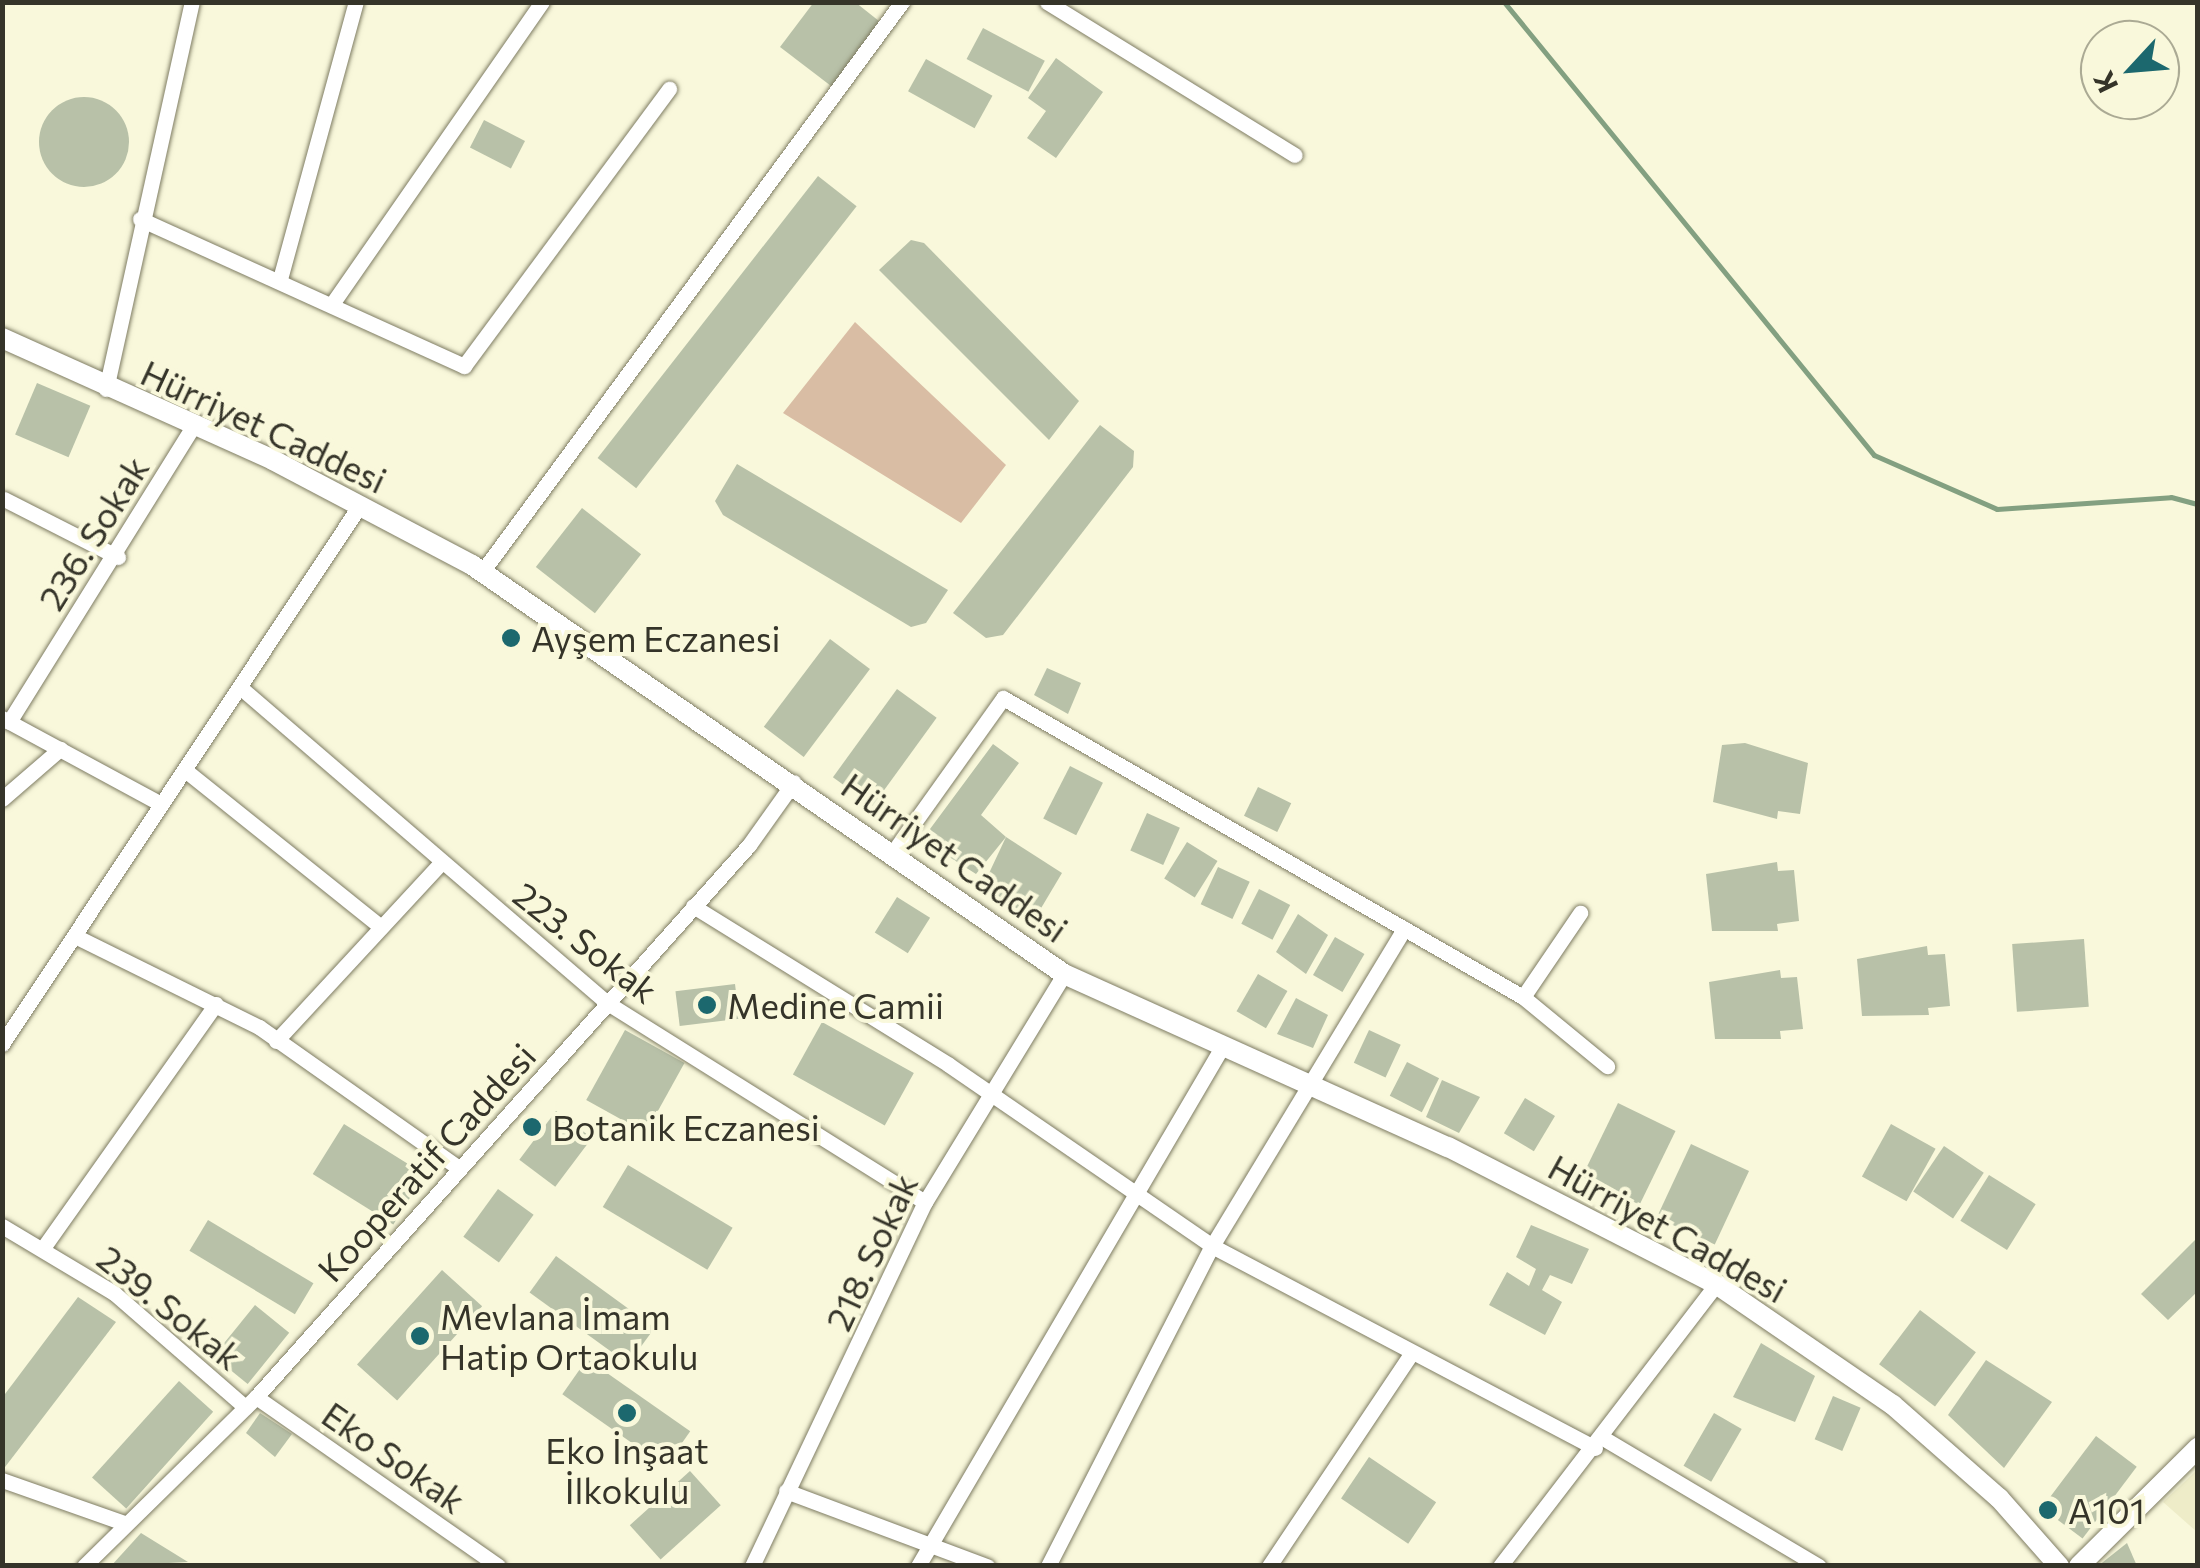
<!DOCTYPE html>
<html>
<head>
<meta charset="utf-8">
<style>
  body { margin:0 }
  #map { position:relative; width:2200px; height:1568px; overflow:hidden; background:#f9f8db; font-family:Commissioner,sans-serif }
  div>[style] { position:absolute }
  .built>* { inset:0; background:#eeecc8 }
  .green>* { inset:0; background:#d9bda4 }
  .stream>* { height:5px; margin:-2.5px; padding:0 2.5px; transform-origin:2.5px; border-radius:2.5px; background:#83a081 }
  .building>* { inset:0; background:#b8c1a8; transform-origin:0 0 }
  .round { border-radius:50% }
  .roads { filter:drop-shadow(0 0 2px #7e7c63) drop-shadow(0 0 2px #7e7c63) }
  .minor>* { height:15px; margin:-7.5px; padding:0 7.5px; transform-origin:7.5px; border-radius:7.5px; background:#fff }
  .tertiary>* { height:20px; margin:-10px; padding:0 10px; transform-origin:10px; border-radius:10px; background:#fff }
  .dots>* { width:28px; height:28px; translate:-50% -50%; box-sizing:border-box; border:5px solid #f9f8db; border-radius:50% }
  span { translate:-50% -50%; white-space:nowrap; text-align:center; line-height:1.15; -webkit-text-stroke:8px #f9f8db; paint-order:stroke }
  .street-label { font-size:35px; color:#353429 }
  .poi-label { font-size:35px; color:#353429 }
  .left { translate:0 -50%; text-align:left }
  .frame { position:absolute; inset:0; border:5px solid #353429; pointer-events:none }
  .north { position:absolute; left:2080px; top:20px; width:100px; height:100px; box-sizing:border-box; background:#f9f8db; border:2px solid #abaa94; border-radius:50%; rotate:244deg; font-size:28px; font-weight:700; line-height:40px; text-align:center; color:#353429 }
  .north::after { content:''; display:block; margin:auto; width:35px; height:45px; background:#1c686e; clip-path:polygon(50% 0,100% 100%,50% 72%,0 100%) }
</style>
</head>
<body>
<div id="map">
  <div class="built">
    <i style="clip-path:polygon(2197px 1470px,2197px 1532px,2163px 1502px)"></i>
  </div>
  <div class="green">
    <i style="clip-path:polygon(855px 322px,1006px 465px,961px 523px,783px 413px)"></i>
  </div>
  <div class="stream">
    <i style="left:1504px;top:2px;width:585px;rotate:50.76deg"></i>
    <i style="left:1874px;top:455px;width:134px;rotate:23.7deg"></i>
    <i style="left:1997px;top:509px;width:174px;rotate:-3.9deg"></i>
    <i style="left:2171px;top:497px;width:28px;rotate:15deg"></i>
  </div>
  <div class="building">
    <i style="clip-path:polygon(814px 2px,855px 2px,884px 25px,835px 89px,780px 47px)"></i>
    <i style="left:983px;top:28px;width:70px;height:35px;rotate:28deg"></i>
    <i style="clip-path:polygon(1056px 58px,1103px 92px,1056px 158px,1027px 138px,1046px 111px,1028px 98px)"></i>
    <i style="left:926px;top:59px;width:76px;height:37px;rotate:29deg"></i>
    <i class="round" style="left:39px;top:97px;width:90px;height:90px"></i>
    <i style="left:484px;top:120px;width:46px;height:31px;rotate:27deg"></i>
    <i style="left:818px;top:176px;width:49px;height:358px;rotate:38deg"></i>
    <i style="clip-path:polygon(911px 240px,924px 243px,1079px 401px,1049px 440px,879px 270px)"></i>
    <i style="left:37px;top:383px;width:58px;height:56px;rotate:23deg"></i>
    <i style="clip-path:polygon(1100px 425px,1134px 451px,1133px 467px,1003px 635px,986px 638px,953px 613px)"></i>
    <i style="clip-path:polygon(737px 464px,948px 590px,926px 623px,911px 627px,723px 515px,715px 501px)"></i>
    <i style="left:582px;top:508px;width:75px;height:75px;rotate:38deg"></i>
    <i style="left:830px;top:639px;width:50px;height:110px;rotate:37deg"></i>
    <i style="clip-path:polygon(1047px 668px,1081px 683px,1068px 714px,1034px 695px)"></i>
    <i style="left:897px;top:689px;width:49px;height:109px;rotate:36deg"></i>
    <i style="clip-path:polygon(1745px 743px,1808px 763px,1800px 814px,1778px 811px,1777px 819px,1713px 802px,1722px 745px)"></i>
    <i style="clip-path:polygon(993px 744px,1019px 763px,981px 815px,1006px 837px,976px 874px,943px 853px,930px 829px)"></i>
    <i style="left:1070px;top:766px;width:37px;height:59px;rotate:27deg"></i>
    <i style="left:1258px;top:787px;width:37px;height:32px;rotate:26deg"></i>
    <i style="left:1147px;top:813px;width:36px;height:41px;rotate:24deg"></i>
    <i style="clip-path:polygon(1006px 837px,1062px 873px,1034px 920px,983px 886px)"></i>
    <i style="left:1187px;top:842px;width:36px;height:43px;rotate:32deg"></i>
    <i style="clip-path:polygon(1777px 862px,1778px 871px,1794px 870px,1799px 921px,1777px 924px,1778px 931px,1712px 931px,1706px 874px)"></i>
    <i style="left:1218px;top:867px;width:35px;height:41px;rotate:25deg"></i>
    <i style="left:1259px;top:889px;width:35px;height:39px;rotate:27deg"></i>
    <i style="left:897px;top:897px;width:39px;height:42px;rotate:32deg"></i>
    <i style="clip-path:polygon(1298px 914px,1328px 935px,1306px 974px,1276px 952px)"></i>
    <i style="left:1335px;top:937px;width:34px;height:44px;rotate:30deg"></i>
    <i style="left:2084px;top:939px;width:68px;height:72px;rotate:86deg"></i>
    <i style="clip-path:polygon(1927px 946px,1928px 955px,1945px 954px,1950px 1006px,1928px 1008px,1929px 1015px,1862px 1016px,1857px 959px)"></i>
    <i style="clip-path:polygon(1780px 970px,1781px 978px,1797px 977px,1803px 1029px,1780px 1031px,1781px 1039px,1715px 1039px,1709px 982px)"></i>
    <i style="left:1258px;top:974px;width:34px;height:43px;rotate:30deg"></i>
    <i style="left:735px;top:984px;width:35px;height:60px;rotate:83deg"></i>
    <i style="clip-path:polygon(1296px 998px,1328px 1015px,1313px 1048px,1277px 1034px)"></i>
    <i style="left:822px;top:1022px;width:105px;height:60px;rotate:29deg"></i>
    <i style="left:625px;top:1030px;width:68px;height:80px;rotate:29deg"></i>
    <i style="left:1369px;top:1030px;width:35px;height:36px;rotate:25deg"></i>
    <i style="left:1407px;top:1062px;width:36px;height:38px;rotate:27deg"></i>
    <i style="clip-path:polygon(1442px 1080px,1480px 1097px,1459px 1133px,1426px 1117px)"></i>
    <i style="left:1525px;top:1098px;width:35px;height:41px;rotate:31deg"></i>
    <i style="left:1618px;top:1103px;width:64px;height:82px;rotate:26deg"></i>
    <i style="left:556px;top:1111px;width:45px;height:61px;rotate:37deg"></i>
    <i style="left:344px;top:1124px;width:95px;height:59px;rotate:32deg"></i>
    <i style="left:1891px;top:1124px;width:51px;height:60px;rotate:29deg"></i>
    <i style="left:1691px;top:1144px;width:64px;height:81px;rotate:25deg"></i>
    <i style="left:1944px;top:1146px;width:48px;height:55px;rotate:34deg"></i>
    <i style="left:628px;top:1165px;width:122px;height:49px;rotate:31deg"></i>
    <i style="left:1989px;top:1175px;width:55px;height:54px;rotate:32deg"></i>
    <i style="left:498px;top:1189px;width:44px;height:59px;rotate:36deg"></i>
    <i style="left:208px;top:1220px;width:123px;height:36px;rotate:31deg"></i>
    <i style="clip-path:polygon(1531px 1225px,1589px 1249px,1572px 1284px,1550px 1275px,1542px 1290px,1562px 1302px,1545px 1335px,1489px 1305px,1507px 1272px,1529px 1286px,1536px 1269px,1516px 1257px)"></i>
    <i style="clip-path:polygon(2198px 1237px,2198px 1291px,2168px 1320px,2141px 1294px)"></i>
    <i style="left:556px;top:1256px;width:122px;height:45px;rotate:36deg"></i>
    <i style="left:442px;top:1270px;width:54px;height:127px;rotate:42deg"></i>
    <i style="clip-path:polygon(78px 1297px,116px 1322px,2px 1471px,2px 1398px)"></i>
    <i style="left:255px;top:1305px;width:44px;height:66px;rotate:39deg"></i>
    <i style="left:1920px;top:1310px;width:70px;height:68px;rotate:37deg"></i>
    <i style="clip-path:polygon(1761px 1343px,1815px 1376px,1795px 1422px,1733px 1397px)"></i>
    <i style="left:587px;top:1359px;width:126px;height:43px;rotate:35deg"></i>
    <i style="clip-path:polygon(1986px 1360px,2052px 1402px,2004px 1468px,1948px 1415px)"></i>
    <i style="left:179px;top:1381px;width:46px;height:130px;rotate:42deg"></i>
    <i style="left:1833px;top:1396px;width:30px;height:47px;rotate:23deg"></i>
    <i style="clip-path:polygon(260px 1413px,292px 1434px,275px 1457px,246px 1433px)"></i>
    <i style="left:1714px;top:1413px;width:32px;height:61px;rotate:30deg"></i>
    <i style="left:2096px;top:1436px;width:51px;height:90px;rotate:37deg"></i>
    <i style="left:1369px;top:1457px;width:81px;height:50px;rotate:34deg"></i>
    <i style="left:690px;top:1471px;width:46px;height:81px;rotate:48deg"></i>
    <i style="clip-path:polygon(141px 1533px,188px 1562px,111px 1566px)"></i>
    <i style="clip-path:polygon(2127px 1543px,2137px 1566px,2098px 1566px)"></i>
  </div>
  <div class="roads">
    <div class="minor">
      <i style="left:1047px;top:2px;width:291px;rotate:31.7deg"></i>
      <i style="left:140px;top:219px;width:356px;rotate:24.4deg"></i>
      <i style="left:464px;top:366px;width:345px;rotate:-53.5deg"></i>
      <i style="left:280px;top:279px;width:287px;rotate:-74.7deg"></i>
      <i style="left:332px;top:304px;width:368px;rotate:-55.2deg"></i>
      <i style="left:106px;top:389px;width:396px;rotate:-77.5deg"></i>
      <i style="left:4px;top:499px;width:128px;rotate:27deg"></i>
      <i style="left:482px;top:572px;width:708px;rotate:-53.62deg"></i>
      <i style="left:241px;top:688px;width:485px;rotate:40.7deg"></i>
      <i style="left:609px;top:1004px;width:373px;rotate:32.1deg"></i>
      <i style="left:2px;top:718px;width:181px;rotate:28.4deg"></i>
      <i style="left:9px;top:722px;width:349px;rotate:-58.1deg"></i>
      <i style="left:185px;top:770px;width:251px;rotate:38.7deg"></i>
      <i style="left:2px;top:799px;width:77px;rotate:-40.8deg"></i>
      <i style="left:891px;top:855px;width:193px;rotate:-54.5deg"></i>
      <i style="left:1003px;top:698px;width:600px;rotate:29.9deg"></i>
      <i style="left:1523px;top:997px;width:109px;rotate:39.4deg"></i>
      <i style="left:693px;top:906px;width:301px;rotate:31.8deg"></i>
      <i style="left:949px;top:1065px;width:319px;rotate:34.5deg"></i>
      <i style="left:1212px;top:1246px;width:433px;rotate:27.8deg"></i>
      <i style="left:75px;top:936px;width:205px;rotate:26.3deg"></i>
      <i style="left:259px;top:1027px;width:246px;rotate:35.2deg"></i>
      <i style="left:1523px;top:997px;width:102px;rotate:-55.8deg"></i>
      <i style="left:276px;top:1041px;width:241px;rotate:-47.2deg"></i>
      <i style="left:2px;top:1044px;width:647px;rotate:-56.41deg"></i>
      <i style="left:2px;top:1226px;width:131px;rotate:30.9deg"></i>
      <i style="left:114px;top:1293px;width:174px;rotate:41deg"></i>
      <i style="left:43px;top:1248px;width:299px;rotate:-54.7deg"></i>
      <i style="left:256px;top:1397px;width:295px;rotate:34.9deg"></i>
      <i style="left:1603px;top:1438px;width:251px;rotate:30.7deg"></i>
      <i style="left:2px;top:1480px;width:129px;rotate:19.4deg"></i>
      <i style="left:786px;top:1491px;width:215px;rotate:20.5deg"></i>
      <i style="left:84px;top:1566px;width:241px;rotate:-44.5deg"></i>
      <i style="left:256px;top:1397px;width:740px;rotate:-48.23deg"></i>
      <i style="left:749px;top:845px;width:77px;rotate:-54.5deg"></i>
      <i style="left:752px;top:1566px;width:403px;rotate:-64.6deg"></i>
      <i style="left:925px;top:1202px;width:267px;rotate:-58.6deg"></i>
      <i style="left:918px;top:1566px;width:601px;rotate:-59.64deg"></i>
      <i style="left:1048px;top:1566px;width:360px;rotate:-62.9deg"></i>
      <i style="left:1212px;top:1246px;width:371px;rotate:-58.8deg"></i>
      <i style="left:1269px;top:1566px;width:257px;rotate:-56.2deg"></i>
      <i style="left:1500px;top:1566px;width:355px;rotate:-52.5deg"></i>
    </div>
    <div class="tertiary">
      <i style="left:2px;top:338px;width:297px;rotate:24.2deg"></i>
      <i style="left:273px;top:460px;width:225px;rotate:27.8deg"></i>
      <i style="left:472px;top:565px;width:720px;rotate:34.64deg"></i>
      <i style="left:1064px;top:974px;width:421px;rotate:24.3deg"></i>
      <i style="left:1448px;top:1147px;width:301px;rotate:27.1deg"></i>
      <i style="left:1716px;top:1284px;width:214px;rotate:34.4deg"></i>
      <i style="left:1893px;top:1405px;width:141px;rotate:41.3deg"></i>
      <i style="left:1999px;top:1498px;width:91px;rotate:48.6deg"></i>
      <i style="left:2079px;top:1566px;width:168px;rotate:-44.8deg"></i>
    </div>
  </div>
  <div class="dots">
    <i style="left:511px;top:638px;background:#1c686e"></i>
    <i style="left:707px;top:1005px;background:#1c686e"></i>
    <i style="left:532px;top:1127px;background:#1c686e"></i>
    <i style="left:420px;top:1336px;background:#1c686e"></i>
    <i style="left:627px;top:1413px;background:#1c686e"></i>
    <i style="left:2048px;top:1510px;background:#1c686e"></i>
  </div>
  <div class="street-label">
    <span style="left:264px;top:426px;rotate:25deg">Hürriyet Caddesi</span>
    <span style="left:93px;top:533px;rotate:-58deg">236. Sokak</span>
    <span style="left:955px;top:857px;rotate:35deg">Hürriyet Caddesi</span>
    <span style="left:586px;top:942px;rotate:38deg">223. Sokak</span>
    <span style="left:426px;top:1162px;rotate:-48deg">Kooperatif Caddesi</span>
    <span style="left:1668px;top:1228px;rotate:29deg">Hürriyet Caddesi</span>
    <span style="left:871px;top:1252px;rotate:-65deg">218. Sokak</span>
    <span style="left:170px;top:1307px;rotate:39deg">239. Sokak</span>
    <span style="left:394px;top:1457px;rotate:35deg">Eko Sokak</span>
  </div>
  <div class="poi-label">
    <span class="left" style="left:531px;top:638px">Ayşem Eczanesi</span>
    <span class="left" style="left:727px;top:1005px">Medine Camii</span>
    <span class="left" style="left:552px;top:1127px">Botanik Eczanesi</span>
    <span class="left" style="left:440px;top:1336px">Mevlana İmam<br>Hatip Ortaokulu</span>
    <span style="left:627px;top:1470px">Eko İnşaat<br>İlkokulu</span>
    <span class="left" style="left:2068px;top:1510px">A101</span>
  </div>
  <div class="frame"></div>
  <div class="north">K</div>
</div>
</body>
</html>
